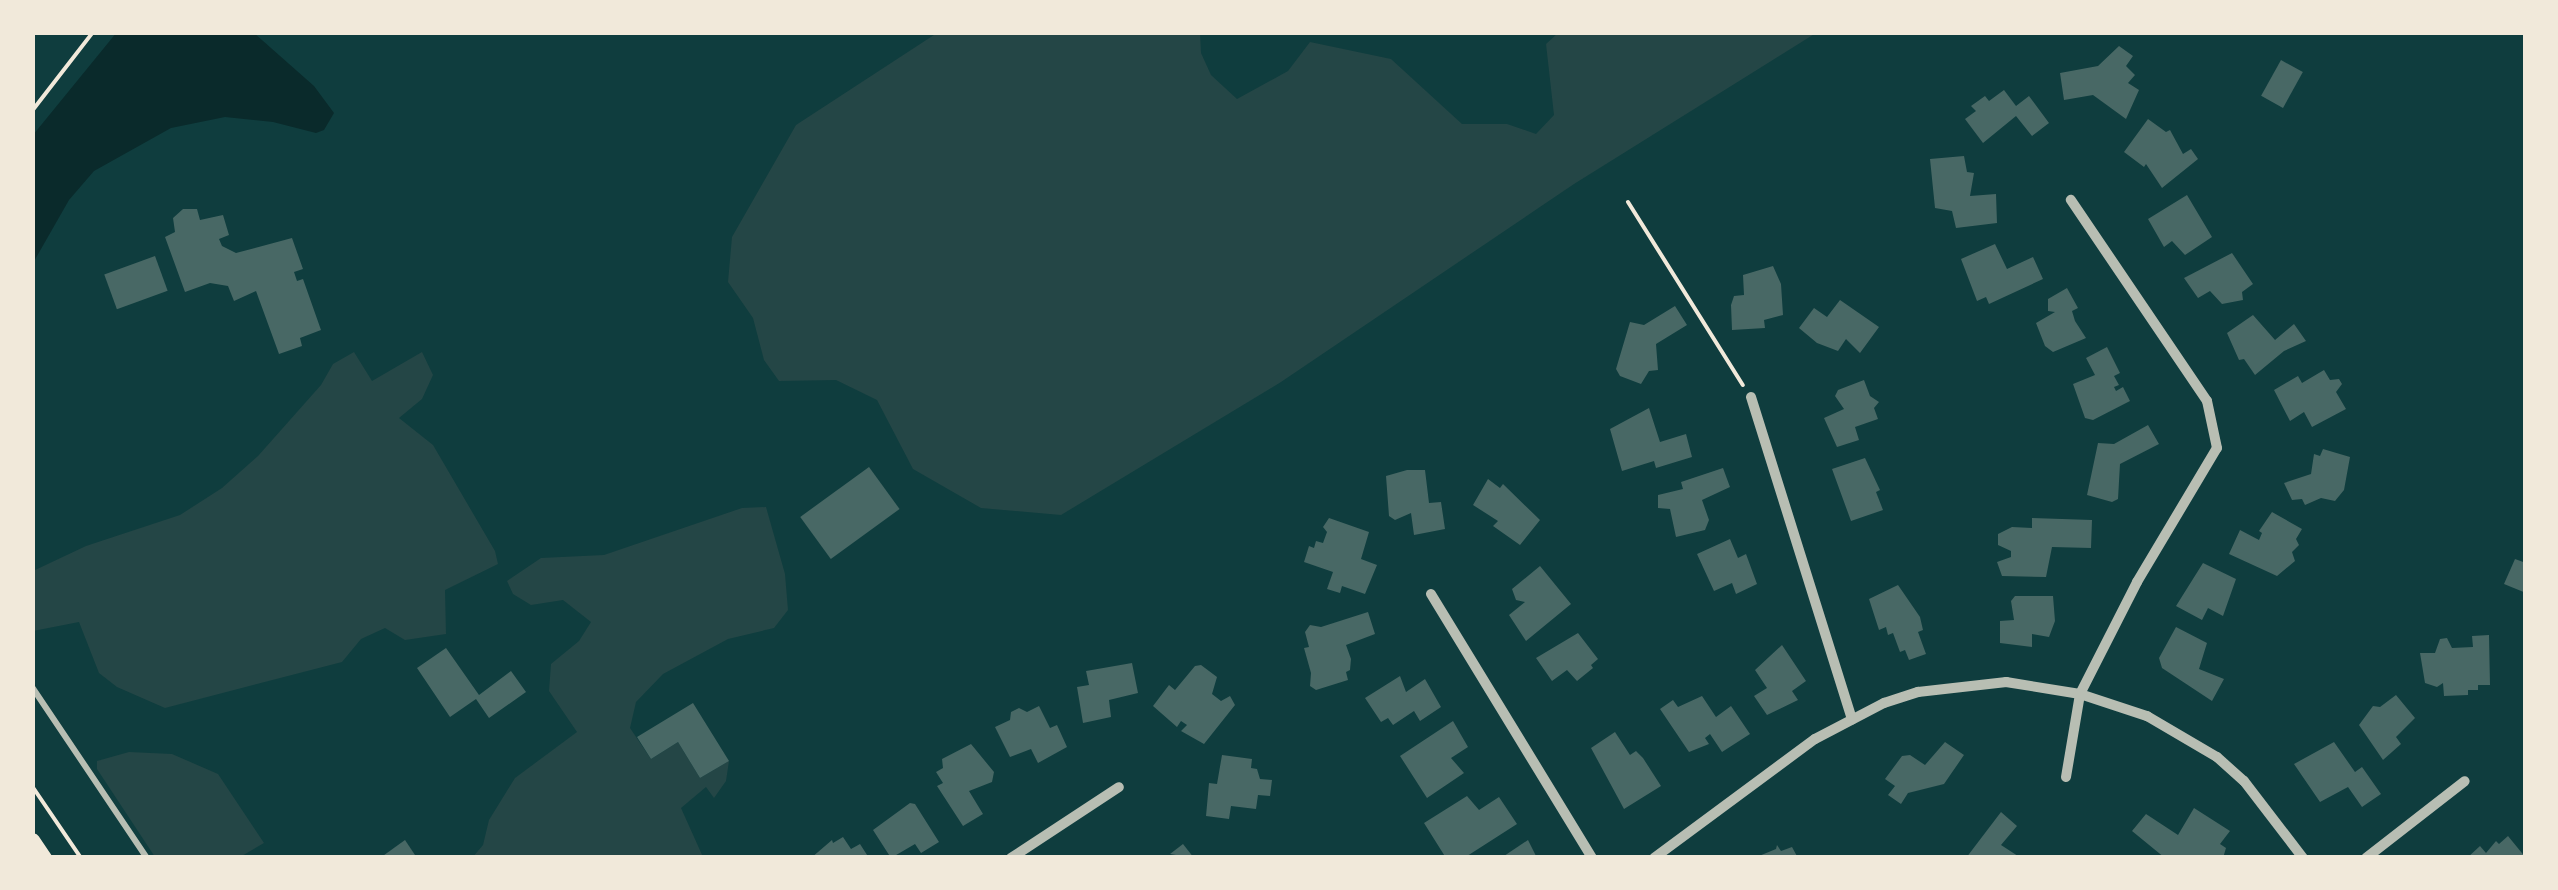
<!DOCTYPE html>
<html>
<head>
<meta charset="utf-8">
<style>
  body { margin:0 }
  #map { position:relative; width:2558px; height:890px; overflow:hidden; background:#0f3d3e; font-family:"Noto Sans",sans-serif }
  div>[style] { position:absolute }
  .green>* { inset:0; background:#244646 }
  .water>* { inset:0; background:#0a2a2b }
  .building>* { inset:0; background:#486865; transform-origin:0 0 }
  .path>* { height:4px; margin:-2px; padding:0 2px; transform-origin:2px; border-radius:2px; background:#f1e9da }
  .service>* { height:6px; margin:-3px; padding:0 3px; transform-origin:3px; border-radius:3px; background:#b8beb3 }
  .minor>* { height:10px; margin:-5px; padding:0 5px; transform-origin:5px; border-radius:5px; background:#b8beb3 }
  .secondary>* { height:15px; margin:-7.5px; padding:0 7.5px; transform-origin:7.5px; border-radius:7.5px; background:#f1e9da }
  span { translate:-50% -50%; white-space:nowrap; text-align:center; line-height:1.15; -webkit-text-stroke:10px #f1e9da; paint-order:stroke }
  .frame { position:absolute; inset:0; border:35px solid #f1e9da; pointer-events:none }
</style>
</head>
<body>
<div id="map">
  <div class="green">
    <i style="clip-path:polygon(937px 33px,1200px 33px,1201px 53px,1211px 75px,1237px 99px,1288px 71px,1310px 42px,1391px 59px,1462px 124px,1507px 124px,1536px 134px,1554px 115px,1546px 44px,1558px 33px,1816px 33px,1574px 184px,1281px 382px,1061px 515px,981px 508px,913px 469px,877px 400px,836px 380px,779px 381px,764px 360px,753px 318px,728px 282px,732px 237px,796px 125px)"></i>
    <i style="clip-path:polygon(354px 352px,372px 381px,422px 352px,433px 375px,422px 399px,399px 418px,433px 445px,495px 551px,498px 564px,445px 590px,446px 634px,405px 640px,385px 628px,361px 639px,342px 662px,165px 708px,117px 687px,99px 673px,79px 622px,33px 631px,33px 571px,86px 546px,180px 515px,222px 488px,258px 456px,321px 385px,333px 364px)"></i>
    <i style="clip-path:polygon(766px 507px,785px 574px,788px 610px,774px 628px,728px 639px,663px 674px,636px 702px,630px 728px,651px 759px,678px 742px,700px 778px,729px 761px,726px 781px,714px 798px,706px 787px,681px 808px,703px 857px,472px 858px,483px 845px,489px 820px,515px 778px,577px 732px,549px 691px,551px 664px,579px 641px,591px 622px,563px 600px,531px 605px,513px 594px,507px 581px,541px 558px,604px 555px,742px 508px)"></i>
    <i style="clip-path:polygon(129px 752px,172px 754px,218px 774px,264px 843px,240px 857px,155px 857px,97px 769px,97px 761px)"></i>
  </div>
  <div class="water">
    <i style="clip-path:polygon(117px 32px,254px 33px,314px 86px,334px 113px,324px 130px,316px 133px,273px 122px,225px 117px,171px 128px,94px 171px,69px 200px,33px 263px,33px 135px)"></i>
  </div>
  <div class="building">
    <i style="clip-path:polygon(2119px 46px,2133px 56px,2126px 66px,2135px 75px,2128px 83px,2139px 90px,2126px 119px,2093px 95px,2064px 100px,2060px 73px,2098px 66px)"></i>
    <i style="left:2281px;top:60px;width:25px;height:41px;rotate:29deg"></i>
    <i style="clip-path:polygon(2004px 90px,2016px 106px,2029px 96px,2049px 123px,2032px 136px,2016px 116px,1983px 143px,1965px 119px,1976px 111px,1971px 106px,1985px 96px,1989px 101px)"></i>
    <i style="clip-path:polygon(2148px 119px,2166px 132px,2170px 130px,2183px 154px,2191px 149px,2198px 159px,2162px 188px,2146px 164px,2144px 167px,2124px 152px)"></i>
    <i style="clip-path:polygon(1964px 156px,1967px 172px,1974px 173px,1970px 196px,1996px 194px,1997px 223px,1956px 228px,1952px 211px,1935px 208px,1930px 159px)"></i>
    <i style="clip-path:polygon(2187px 195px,2212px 237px,2185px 255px,2172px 241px,2164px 247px,2148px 219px)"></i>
    <i style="clip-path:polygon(183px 209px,197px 209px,200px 220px,223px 215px,229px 235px,219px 239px,222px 246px,236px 253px,292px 238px,303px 269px,294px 272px,297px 281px,303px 279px,321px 330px,300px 338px,302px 346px,279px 354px,256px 291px,234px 301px,228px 286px,210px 283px,185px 292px,165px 237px,175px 232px,173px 218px)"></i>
    <i style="clip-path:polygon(1995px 244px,2007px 269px,2033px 257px,2043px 279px,1989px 304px,1986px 297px,1977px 301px,1961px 259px)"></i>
    <i style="clip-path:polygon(2232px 253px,2253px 284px,2242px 292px,2243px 300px,2222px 304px,2210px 291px,2198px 298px,2184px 278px)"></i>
    <i style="left:155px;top:256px;width:37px;height:54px;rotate:70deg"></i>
    <i style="clip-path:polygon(1773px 266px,1781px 284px,1783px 315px,1764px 320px,1765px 328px,1732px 330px,1731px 305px,1734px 296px,1744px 295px,1743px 275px)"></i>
    <i style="clip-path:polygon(2067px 288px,2078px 308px,2072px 311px,2075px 321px,2086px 338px,2053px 352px,2045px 346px,2036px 323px,2055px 312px,2048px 311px,2048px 299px)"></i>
    <i style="clip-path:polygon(1840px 300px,1879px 327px,1860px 353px,1846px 339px,1838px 351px,1817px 343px,1799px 328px,1814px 308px,1827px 317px)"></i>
    <i style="clip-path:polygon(1675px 306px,1687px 325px,1656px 344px,1658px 370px,1649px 371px,1641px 384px,1620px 376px,1616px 369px,1630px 322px,1644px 325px)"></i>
    <i style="clip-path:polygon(2253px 315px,2275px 340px,2294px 324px,2306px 341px,2284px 351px,2255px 375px,2244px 359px,2239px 360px,2227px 333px)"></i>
    <i style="clip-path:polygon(2107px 347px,2120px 373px,2114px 376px,2119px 385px,2114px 387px,2116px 391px,2123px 387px,2130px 401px,2093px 420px,2085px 418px,2073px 384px,2095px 375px,2086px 358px)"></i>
    <i style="clip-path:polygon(2324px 370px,2330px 380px,2339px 379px,2342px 384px,2336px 392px,2346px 409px,2312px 427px,2304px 412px,2290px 421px,2274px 390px,2298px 376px,2302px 383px)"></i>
    <i style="clip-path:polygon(1864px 380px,1870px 396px,1879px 402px,1874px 408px,1878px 419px,1855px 427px,1859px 440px,1837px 447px,1824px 418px,1844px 409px,1835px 396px,1838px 390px)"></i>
    <i style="clip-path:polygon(1649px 408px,1660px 442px,1686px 434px,1692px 457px,1656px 468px,1654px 461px,1622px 471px,1610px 429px)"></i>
    <i style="clip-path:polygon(2148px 425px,2159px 444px,2120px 464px,2118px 499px,2112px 502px,2087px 495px,2098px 443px,2114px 444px)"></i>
    <i style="clip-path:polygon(2323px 449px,2350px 457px,2344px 490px,2335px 501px,2321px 498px,2305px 505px,2302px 499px,2292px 500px,2284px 483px,2311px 474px,2314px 454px,2320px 456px)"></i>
    <i style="clip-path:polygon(1865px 458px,1880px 490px,1876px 492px,1883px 510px,1851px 521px,1832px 469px)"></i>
    <i style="left:869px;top:467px;width:52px;height:85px;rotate:54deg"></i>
    <i style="clip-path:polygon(1723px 468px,1730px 487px,1702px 500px,1709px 520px,1705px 530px,1676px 537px,1670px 509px,1658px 508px,1658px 495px,1683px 489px,1681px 482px)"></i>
    <i style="clip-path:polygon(1407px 470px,1425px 470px,1429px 503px,1441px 502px,1445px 529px,1414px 535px,1411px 513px,1395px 520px,1389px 516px,1386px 476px)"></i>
    <i style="clip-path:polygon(1488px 479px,1500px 488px,1503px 484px,1540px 520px,1520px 545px,1493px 526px,1498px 521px,1473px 505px)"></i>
    <i style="clip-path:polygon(2272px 512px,2302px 529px,2296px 539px,2299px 545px,2292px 552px,2295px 561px,2277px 576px,2229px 554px,2240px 530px,2259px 540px,2262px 533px,2259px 531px)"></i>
    <i style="clip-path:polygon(1329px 518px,1369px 532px,1361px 559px,1377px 565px,1365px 594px,1342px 586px,1340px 593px,1327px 589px,1333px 572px,1304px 562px,1309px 546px,1314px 548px,1316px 541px,1323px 543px,1327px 532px,1323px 527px)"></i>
    <i style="clip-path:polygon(2032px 518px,2092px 520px,2091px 548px,2052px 547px,2046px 577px,2002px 576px,1997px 562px,2011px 557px,2011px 551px,1998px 545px,1998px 534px,2012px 527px,2032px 528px)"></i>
    <i style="clip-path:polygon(1730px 539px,1738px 558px,1746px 554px,1757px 584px,1736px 594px,1732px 583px,1714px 591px,1697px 554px)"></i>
    <i style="clip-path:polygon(2515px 559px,2526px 563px,2526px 593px,2504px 584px)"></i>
    <i style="clip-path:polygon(2203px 563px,2236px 579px,2223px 616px,2208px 608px,2202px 620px,2176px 606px)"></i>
    <i style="clip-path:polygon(1540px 566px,1571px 604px,1526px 641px,1509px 615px,1525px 602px,1516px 600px,1512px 589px)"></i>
    <i style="clip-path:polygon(1898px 585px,1920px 617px,1923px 630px,1918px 632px,1926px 654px,1909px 660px,1905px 650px,1900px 652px,1893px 633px,1888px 635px,1886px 627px,1879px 630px,1869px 599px)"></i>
    <i style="clip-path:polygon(2015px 596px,2053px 596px,2055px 621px,2049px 637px,2032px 634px,2032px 647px,2000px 643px,2000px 621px,2014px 620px,2011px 601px)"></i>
    <i style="clip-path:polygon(1368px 612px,1375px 634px,1346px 645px,1351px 659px,1350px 670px,1346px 672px,1348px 680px,1316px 690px,1310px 686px,1311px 673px,1304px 648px,1309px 647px,1305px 632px,1310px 625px,1321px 627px)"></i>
    <i style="clip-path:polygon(2176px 627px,2207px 643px,2199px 669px,2224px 679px,2212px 701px,2162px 668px,2159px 658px)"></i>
    <i style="clip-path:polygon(1578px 633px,1598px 659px,1591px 665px,1593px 668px,1577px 681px,1567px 670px,1552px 681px,1536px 658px)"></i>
    <i style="clip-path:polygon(2489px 635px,2490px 685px,2478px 685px,2478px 690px,2468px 690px,2468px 695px,2444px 696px,2443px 683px,2437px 687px,2425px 683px,2420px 653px,2435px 653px,2440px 639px,2447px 638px,2452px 648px,2473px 647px,2472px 636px)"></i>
    <i style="clip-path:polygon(1782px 645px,1806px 681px,1792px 691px,1798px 700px,1767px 715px,1754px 696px,1767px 688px,1755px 670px)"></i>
    <i style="clip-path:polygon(446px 648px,479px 695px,511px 671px,526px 692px,489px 718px,476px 699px,450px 717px,417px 668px)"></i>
    <i style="clip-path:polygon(1132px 663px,1138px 693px,1109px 700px,1111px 717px,1083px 723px,1077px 687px,1089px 685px,1086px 671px)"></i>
    <i style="clip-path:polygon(1201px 665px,1217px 677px,1212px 694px,1221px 701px,1230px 696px,1235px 705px,1204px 744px,1181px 731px,1187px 725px,1181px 721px,1177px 727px,1153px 706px,1169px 685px,1175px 690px,1195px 666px)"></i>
    <i style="clip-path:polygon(1400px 676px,1406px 692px,1425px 679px,1441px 707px,1420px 721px,1414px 711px,1393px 725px,1388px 718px,1381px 722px,1365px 698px)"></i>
    <i style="clip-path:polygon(2396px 695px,2415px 718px,2396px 737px,2401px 744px,2383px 760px,2359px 725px,2373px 706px,2380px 707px)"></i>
    <i style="clip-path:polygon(1702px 696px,1716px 717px,1731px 706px,1750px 734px,1722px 752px,1710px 734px,1705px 738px,1709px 744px,1689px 752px,1660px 709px,1673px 700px,1678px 707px)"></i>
    <i style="clip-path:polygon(693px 703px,729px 761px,700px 778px,678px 742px,651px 759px,637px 737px)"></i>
    <i style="clip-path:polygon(1039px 706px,1050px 728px,1057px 725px,1067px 747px,1038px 763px,1031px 749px,1010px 757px,995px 727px,1010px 720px,1011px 712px,1019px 708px,1027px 712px)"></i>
    <i style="clip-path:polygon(1453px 721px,1468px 747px,1451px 758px,1464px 773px,1427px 798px,1400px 756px)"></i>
    <i style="clip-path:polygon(1615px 732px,1630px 755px,1636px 751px,1643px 758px,1661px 786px,1624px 809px,1591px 748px)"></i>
    <i style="clip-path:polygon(1945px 742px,1964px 755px,1944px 784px,1908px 793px,1901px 804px,1888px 795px,1895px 786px,1885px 779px,1902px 756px,1910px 755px,1925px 765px)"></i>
    <i style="clip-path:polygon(2334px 742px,2355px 772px,2362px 767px,2381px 794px,2362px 807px,2348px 787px,2320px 802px,2294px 764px)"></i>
    <i style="clip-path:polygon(971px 744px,994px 772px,992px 782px,969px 791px,983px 814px,963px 826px,937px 786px,943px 783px,936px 772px,943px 768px,942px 759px)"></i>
    <i style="clip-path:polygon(1222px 755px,1252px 759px,1251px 768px,1257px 769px,1260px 779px,1272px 780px,1270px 796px,1258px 795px,1256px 809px,1231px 806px,1229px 819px,1206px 816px,1209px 783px,1217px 784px)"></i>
    <i style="clip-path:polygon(1467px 796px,1479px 810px,1499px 797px,1517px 824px,1464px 858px,1446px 858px,1424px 823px)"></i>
    <i style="clip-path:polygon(910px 803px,915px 804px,939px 842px,921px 853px,915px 844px,891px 858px,873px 830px)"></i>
    <i style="clip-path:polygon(2194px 808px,2230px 831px,2220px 844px,2226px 848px,2223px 858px,2165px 858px,2132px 831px,2146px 814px,2178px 835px)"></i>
    <i style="clip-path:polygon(2001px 812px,2017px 826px,2001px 845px,2021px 858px,1966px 858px)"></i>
    <i style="clip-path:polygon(2508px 836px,2526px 858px,2467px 858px,2480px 846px,2486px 853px,2496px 841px,2499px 844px)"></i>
    <i style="clip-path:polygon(843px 837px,851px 849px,860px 844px,869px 858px,811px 858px,832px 840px,833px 843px)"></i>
    <i style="clip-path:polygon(405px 840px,417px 858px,380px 858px)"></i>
    <i style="clip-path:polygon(1528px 840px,1537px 858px,1501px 858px)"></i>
    <i style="clip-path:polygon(1183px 844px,1194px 858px,1170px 854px)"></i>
    <i style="clip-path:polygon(1777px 845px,1781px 851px,1792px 847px,1798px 858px,1754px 858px,1776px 849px)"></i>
  </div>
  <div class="path">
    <i style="left:32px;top:111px;width:100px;rotate:-52.3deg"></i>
    <i style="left:1628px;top:202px;width:216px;rotate:57.9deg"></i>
    <i style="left:32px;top:786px;width:87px;rotate:55.8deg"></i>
  </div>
  <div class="service">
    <i style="left:32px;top:687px;width:206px;rotate:56.1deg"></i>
  </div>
  <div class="minor">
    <i style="left:1751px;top:397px;width:338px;rotate:72.6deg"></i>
    <i style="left:1431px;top:594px;width:309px;rotate:58.6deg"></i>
    <i style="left:2066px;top:777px;width:84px;rotate:-80.4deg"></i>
    <i style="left:2080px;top:694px;width:126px;rotate:-63deg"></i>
    <i style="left:2137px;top:582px;width:156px;rotate:-59.2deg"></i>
    <i style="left:2217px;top:448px;width:48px;rotate:-102deg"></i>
    <i style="left:2207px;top:401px;width:243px;rotate:-124.1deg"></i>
    <i style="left:1011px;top:858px;width:129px;rotate:-33.3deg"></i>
    <i style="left:1654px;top:858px;width:200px;rotate:-36.5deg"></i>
    <i style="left:1815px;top:739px;width:78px;rotate:-27.6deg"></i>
    <i style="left:1884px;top:703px;width:36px;rotate:-18deg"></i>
    <i style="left:1918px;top:692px;width:89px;rotate:-6.5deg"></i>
    <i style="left:2006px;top:682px;width:75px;rotate:9.2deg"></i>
    <i style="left:2080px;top:694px;width:71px;rotate:18.2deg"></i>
    <i style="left:2147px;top:716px;width:81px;rotate:30.4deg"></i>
    <i style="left:2217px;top:757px;width:36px;rotate:42deg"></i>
    <i style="left:2244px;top:781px;width:97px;rotate:52.5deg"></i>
    <i style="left:2366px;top:858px;width:125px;rotate:-37.9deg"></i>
  </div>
  <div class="secondary">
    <i style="left:32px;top:840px;width:22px;rotate:56deg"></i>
  </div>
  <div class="frame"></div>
</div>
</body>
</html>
